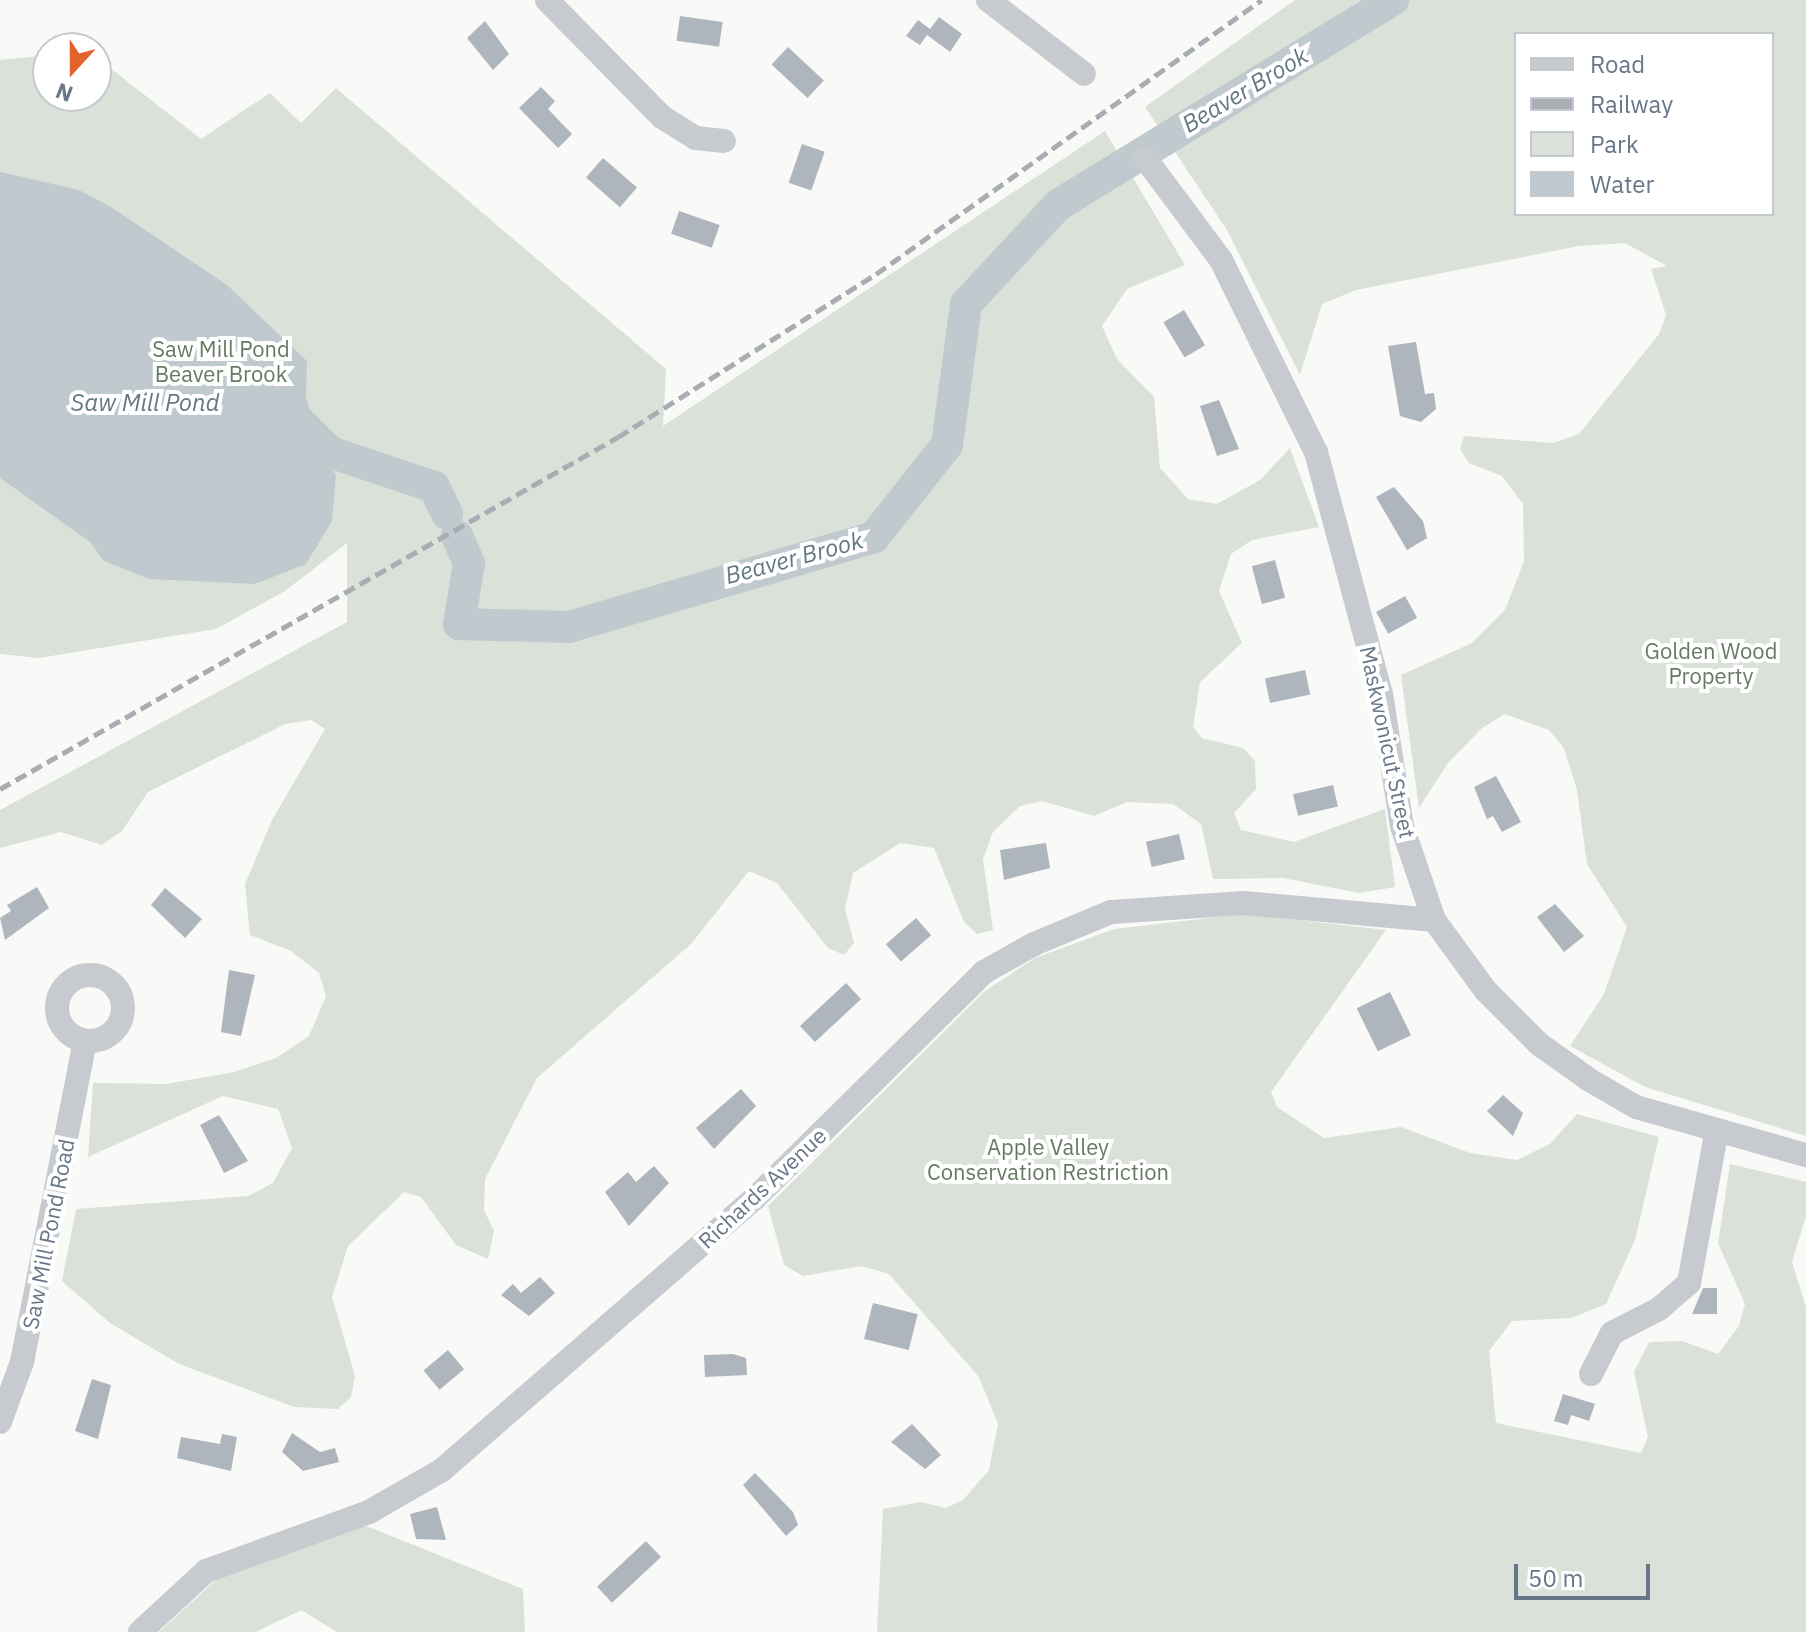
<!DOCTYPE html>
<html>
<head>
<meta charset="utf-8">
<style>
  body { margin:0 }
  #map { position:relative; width:1806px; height:1632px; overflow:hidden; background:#f9f9f7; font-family:"IBM Plex Sans",sans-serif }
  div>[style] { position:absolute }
  .green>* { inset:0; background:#dae1d8 }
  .water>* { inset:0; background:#c0c9ce }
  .river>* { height:32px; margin:-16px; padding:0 16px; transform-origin:16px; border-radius:16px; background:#c0c9ce }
  .building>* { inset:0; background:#aeb5bc; transform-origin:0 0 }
  .minor>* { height:24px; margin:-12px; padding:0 12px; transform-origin:12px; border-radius:12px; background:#c7cace }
  .minor>.ring { margin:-12px; padding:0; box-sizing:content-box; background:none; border:24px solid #c7cace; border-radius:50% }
  .rail>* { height:5px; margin-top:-2.5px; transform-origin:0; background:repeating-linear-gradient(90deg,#a7adb3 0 12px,transparent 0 18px) }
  span { translate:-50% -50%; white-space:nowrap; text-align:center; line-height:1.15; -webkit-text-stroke:8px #fff; paint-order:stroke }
  .park-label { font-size:22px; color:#667a63 }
  .street-label { font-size:22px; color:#687788 }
  .water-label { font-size:24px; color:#637883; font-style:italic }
  .legend { position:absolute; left:1514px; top:32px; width:260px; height:184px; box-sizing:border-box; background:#fff; border:2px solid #c3c9cf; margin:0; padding:10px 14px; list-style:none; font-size:24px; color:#687788 }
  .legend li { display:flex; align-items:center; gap:16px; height:40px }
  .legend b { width:40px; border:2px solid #c3c9cf }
  .north { position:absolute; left:32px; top:32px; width:80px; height:80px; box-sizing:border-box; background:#fff; border:2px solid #c3c9cf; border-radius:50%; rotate:201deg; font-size:22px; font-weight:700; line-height:32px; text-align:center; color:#687788 }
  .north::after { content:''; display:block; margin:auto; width:28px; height:36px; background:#e4622b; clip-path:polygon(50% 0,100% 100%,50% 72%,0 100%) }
  .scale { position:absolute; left:1514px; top:1564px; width:136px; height:36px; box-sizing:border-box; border:4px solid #687788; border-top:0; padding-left:10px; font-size:24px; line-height:28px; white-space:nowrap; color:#687788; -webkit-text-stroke:6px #fff; paint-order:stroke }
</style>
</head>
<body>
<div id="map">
  <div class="green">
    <i style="clip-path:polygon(evenodd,1295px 0,1806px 0,1806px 1136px,1645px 1087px,1570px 1046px,1604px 994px,1627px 927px,1587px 864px,1577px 790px,1564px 748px,1549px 730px,1505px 714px,1482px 728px,1448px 763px,1419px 808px,1401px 675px,1472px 643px,1505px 610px,1524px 561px,1523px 504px,1502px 476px,1469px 463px,1460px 449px,1464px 436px,1553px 443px,1579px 434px,1659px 334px,1666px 315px,1651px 269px,1667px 266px,1625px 243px,1579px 246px,1356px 290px,1322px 304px,1300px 375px,1227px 230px,1145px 107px,1295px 0,1516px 34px,1772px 34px,1772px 214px,1516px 214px,1516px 34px)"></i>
    <i style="clip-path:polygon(48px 55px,48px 96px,96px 96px,96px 57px,201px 139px,270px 93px,301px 123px,336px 88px,666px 369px,663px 426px,1105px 131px,1185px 265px,1127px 289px,1102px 326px,1117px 359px,1154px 397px,1160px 468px,1188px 499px,1217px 504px,1260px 480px,1290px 448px,1319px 527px,1252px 540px,1231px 554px,1219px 591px,1242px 643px,1200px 682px,1193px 727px,1202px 738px,1243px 748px,1255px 761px,1256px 789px,1234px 813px,1241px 830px,1294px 842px,1385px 809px,1395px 887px,1359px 893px,1283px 878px,1213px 879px,1201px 824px,1173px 804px,1127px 802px,1094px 816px,1042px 801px,1020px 806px,993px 832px,983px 859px,993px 930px,977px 934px,964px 922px,934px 848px,900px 843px,853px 873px,845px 909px,854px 943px,844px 955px,828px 948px,777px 883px,749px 871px,691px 944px,537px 1078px,485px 1179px,484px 1210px,494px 1231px,488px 1259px,456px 1245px,421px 1197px,404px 1192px,348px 1246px,332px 1297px,355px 1376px,351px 1397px,338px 1409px,294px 1407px,179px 1364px,110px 1323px,62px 1281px,76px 1209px,248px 1196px,273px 1183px,292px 1148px,278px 1109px,223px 1096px,88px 1157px,93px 1083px,166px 1084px,234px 1072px,276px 1058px,309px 1036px,326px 996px,319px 973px,291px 951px,250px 935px,245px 884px,272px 820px,325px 729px,311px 720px,285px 724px,148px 792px,122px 831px,102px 845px,61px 832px,0 848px,0 810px,347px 622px,347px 543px,285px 591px,216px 629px,39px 658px,0 654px,0 60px)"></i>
    <i style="clip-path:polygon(1245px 914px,1386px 930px,1271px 1092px,1277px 1107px,1324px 1138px,1401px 1127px,1470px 1153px,1517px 1160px,1550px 1144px,1577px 1114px,1659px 1137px,1635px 1240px,1606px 1304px,1571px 1318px,1512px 1321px,1489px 1351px,1496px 1423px,1641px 1453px,1648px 1437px,1634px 1372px,1649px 1342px,1682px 1341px,1718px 1354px,1739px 1326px,1745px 1304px,1718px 1243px,1730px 1164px,1806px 1182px,1806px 1216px,1792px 1262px,1806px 1307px,1806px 1632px,877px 1632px,883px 1509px,921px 1502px,946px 1508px,963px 1500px,989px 1470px,998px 1424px,979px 1377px,889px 1274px,862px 1266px,803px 1276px,784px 1265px,768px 1206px,985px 991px,1035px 958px,1114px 929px)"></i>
    <i style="clip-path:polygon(364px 1525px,523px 1589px,525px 1632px,337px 1632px,301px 1610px,256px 1632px,159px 1632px,227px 1570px)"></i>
  </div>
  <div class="water">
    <i style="clip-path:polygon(0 172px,79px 190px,111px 207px,227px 285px,307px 361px,306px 399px,336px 476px,332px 521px,306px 564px,255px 584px,149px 579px,104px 561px,90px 542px,0 478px)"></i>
  </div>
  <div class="river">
    <i style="left:301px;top:423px;width:41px;rotate:45deg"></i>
    <i style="left:330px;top:452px;width:110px;rotate:18.6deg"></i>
    <i style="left:434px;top:487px;width:30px;rotate:64deg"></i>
    <i style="left:457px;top:536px;width:30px;rotate:66deg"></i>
    <i style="left:469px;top:563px;width:62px;rotate:99.3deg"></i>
    <i style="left:459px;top:624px;width:110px;rotate:1.6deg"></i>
    <i style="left:569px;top:627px;width:318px;rotate:-16.4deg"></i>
    <i style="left:874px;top:537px;width:117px;rotate:-51.6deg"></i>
    <i style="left:947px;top:445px;width:142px;rotate:-82.3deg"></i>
    <i style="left:966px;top:304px;width:135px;rotate:-47.1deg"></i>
    <i style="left:1058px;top:205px;width:393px;rotate:-31.5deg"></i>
  </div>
  <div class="building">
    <i style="left:680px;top:16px;width:43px;height:25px;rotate:8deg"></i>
    <i style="clip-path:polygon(939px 17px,962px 34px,950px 52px,927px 35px,920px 45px,906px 36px,918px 20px,930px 29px)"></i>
    <i style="clip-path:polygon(485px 21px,509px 54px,493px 70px,467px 38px)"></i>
    <i style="left:788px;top:47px;width:49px;height:24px;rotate:43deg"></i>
    <i style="clip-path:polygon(541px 87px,555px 101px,548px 109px,572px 134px,558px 148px,519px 108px)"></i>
    <i style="left:802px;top:144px;width:24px;height:41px;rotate:19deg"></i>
    <i style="left:603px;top:158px;width:45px;height:26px;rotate:41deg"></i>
    <i style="left:679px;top:211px;width:43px;height:24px;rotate:19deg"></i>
    <i style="left:1184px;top:310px;width:41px;height:24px;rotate:59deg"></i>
    <i style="clip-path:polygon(1416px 342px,1425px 394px,1434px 393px,1436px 409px,1421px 422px,1400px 416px,1388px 346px)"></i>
    <i style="clip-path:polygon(1219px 400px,1239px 449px,1217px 456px,1200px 406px)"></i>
    <i style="clip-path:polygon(1394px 487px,1423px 521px,1427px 538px,1407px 550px,1376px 497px)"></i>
    <i style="left:1275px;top:560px;width:39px;height:24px;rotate:75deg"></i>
    <i style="left:1405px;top:596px;width:25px;height:33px;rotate:61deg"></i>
    <i style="left:1305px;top:670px;width:25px;height:41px;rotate:78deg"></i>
    <i style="clip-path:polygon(1496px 776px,1521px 822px,1502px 832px,1493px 816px,1487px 819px,1474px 787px)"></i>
    <i style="left:1333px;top:785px;width:22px;height:41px;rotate:77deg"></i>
    <i style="left:1179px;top:834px;width:26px;height:34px;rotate:77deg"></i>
    <i style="clip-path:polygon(1046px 843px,1050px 868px,1004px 880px,1000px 850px)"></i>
    <i style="clip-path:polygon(37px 887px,49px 908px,5px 940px,0 918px,11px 911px,7px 905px)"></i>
    <i style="clip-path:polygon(165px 888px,202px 919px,185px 938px,151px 905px)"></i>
    <i style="clip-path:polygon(1555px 904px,1584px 936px,1564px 952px,1537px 917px)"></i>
    <i style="left:916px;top:918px;width:23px;height:40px;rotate:49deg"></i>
    <i style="clip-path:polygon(229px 970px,255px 975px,241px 1036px,221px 1032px)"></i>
    <i style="left:846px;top:983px;width:22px;height:63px;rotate:47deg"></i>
    <i style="left:1390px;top:992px;width:48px;height:37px;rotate:64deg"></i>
    <i style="clip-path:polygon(741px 1089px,756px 1106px,714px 1149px,696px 1128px)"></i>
    <i style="clip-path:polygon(1503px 1095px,1523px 1113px,1513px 1136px,1487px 1111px)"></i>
    <i style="clip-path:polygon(219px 1115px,248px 1161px,224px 1173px,200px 1125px)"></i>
    <i style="clip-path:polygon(654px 1166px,669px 1183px,629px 1226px,605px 1192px,628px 1172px,636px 1182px)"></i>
    <i style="clip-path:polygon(540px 1277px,555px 1293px,529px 1316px,501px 1295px,513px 1284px,521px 1293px)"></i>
    <i style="clip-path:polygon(1703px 1288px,1717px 1288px,1717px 1314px,1692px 1314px)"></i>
    <i style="left:873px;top:1303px;width:46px;height:37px;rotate:14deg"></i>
    <i style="left:448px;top:1350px;width:25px;height:32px;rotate:50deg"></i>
    <i style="clip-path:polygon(733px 1354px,746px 1358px,747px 1375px,705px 1377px,704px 1355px)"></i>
    <i style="clip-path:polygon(92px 1379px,111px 1385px,98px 1439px,75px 1431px)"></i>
    <i style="clip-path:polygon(1563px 1394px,1595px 1404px,1589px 1421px,1571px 1415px,1568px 1425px,1554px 1421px)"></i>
    <i style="clip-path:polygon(912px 1424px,941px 1455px,925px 1469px,891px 1442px)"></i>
    <i style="clip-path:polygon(292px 1433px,320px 1452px,335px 1448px,339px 1462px,303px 1471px,282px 1452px)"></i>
    <i style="clip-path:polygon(222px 1434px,237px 1437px,231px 1471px,177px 1458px,181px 1437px,220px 1444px)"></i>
    <i style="clip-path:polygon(755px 1473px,793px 1512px,798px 1525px,786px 1536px,743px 1485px)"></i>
    <i style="clip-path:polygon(437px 1507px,446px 1540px,416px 1539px,410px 1514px)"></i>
    <i style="left:646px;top:1541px;width:22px;height:67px;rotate:47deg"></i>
  </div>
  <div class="minor">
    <i style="left:547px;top:0;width:164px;rotate:45.5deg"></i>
    <i style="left:662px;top:117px;width:39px;rotate:32deg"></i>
    <i style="left:695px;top:138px;width:29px;rotate:6deg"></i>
    <i style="left:988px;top:0;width:121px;rotate:37.6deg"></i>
    <i style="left:1145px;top:158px;width:127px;rotate:53.3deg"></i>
    <i style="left:1221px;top:260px;width:214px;rotate:63.7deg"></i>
    <i style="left:1316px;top:452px;width:251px;rotate:75deg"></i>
    <i style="left:1381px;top:694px;width:134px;rotate:81deg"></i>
    <i style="left:1402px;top:826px;width:99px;rotate:71.2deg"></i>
    <i style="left:1434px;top:920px;width:88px;rotate:53.8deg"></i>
    <i style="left:1486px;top:991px;width:75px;rotate:45deg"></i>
    <i style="left:1539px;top:1044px;width:60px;rotate:35.5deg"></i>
    <i style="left:1588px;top:1079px;width:56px;rotate:30.3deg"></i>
    <i style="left:1636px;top:1107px;width:177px;rotate:15.8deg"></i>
    <i class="ring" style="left:57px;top:975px;width:42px;height:42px"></i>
    <i style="left:1591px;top:1374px;width:46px;rotate:-62.9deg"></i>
    <i style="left:1612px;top:1333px;width:53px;rotate:-27.1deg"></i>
    <i style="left:1659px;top:1309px;width:40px;rotate:-41deg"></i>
    <i style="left:1689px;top:1283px;width:151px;rotate:-79.7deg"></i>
    <i style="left:0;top:1422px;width:64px;rotate:-69.9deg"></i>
    <i style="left:22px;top:1362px;width:326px;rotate:-78.9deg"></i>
    <i style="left:140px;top:1632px;width:90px;rotate:-42.7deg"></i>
    <i style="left:206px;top:1571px;width:173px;rotate:-19.9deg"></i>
    <i style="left:369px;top:1512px;width:84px;rotate:-29.9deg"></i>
    <i style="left:442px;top:1470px;width:415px;rotate:-41deg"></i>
    <i style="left:755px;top:1198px;width:322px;rotate:-44.6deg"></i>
    <i style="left:984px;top:972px;width:57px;rotate:-29.2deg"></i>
    <i style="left:1034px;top:944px;width:83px;rotate:-22.6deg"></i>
    <i style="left:1111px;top:912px;width:133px;rotate:-3.9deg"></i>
    <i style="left:1244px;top:903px;width:191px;rotate:5.1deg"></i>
  </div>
  <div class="rail">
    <i style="left:0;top:789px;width:711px;rotate:-29.66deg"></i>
    <i style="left:618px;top:437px;width:305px;rotate:-32.3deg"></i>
    <i style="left:876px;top:274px;width:473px;rotate:-35.4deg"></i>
  </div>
  <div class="park-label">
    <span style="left:221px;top:361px">Saw Mill Pond<br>Beaver Brook</span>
    <span style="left:1711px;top:663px">Golden Wood<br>Property</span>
    <span style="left:1048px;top:1159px">Apple Valley<br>Conservation Restriction</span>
  </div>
  <div class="street-label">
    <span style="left:1388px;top:742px;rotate:78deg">Maskwonicut Street</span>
    <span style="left:762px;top:1188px;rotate:-43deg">Richards Avenue</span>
    <span style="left:48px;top:1234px;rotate:-79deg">Saw Mill Pond Road</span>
  </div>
  <div class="water-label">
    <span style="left:1245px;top:90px;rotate:-31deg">Beaver Brook</span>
    <span style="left:145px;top:403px">Saw Mill Pond</span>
    <span style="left:794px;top:558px;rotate:-15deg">Beaver Brook</span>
  </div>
  <ul class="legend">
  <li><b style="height:10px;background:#c7cace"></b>Road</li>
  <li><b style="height:10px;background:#a7adb3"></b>Railway</li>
  <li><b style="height:22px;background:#dae1d8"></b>Park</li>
  <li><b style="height:22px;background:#c0c9ce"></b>Water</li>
  </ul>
  <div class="north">N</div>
  <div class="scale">50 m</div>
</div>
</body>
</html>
